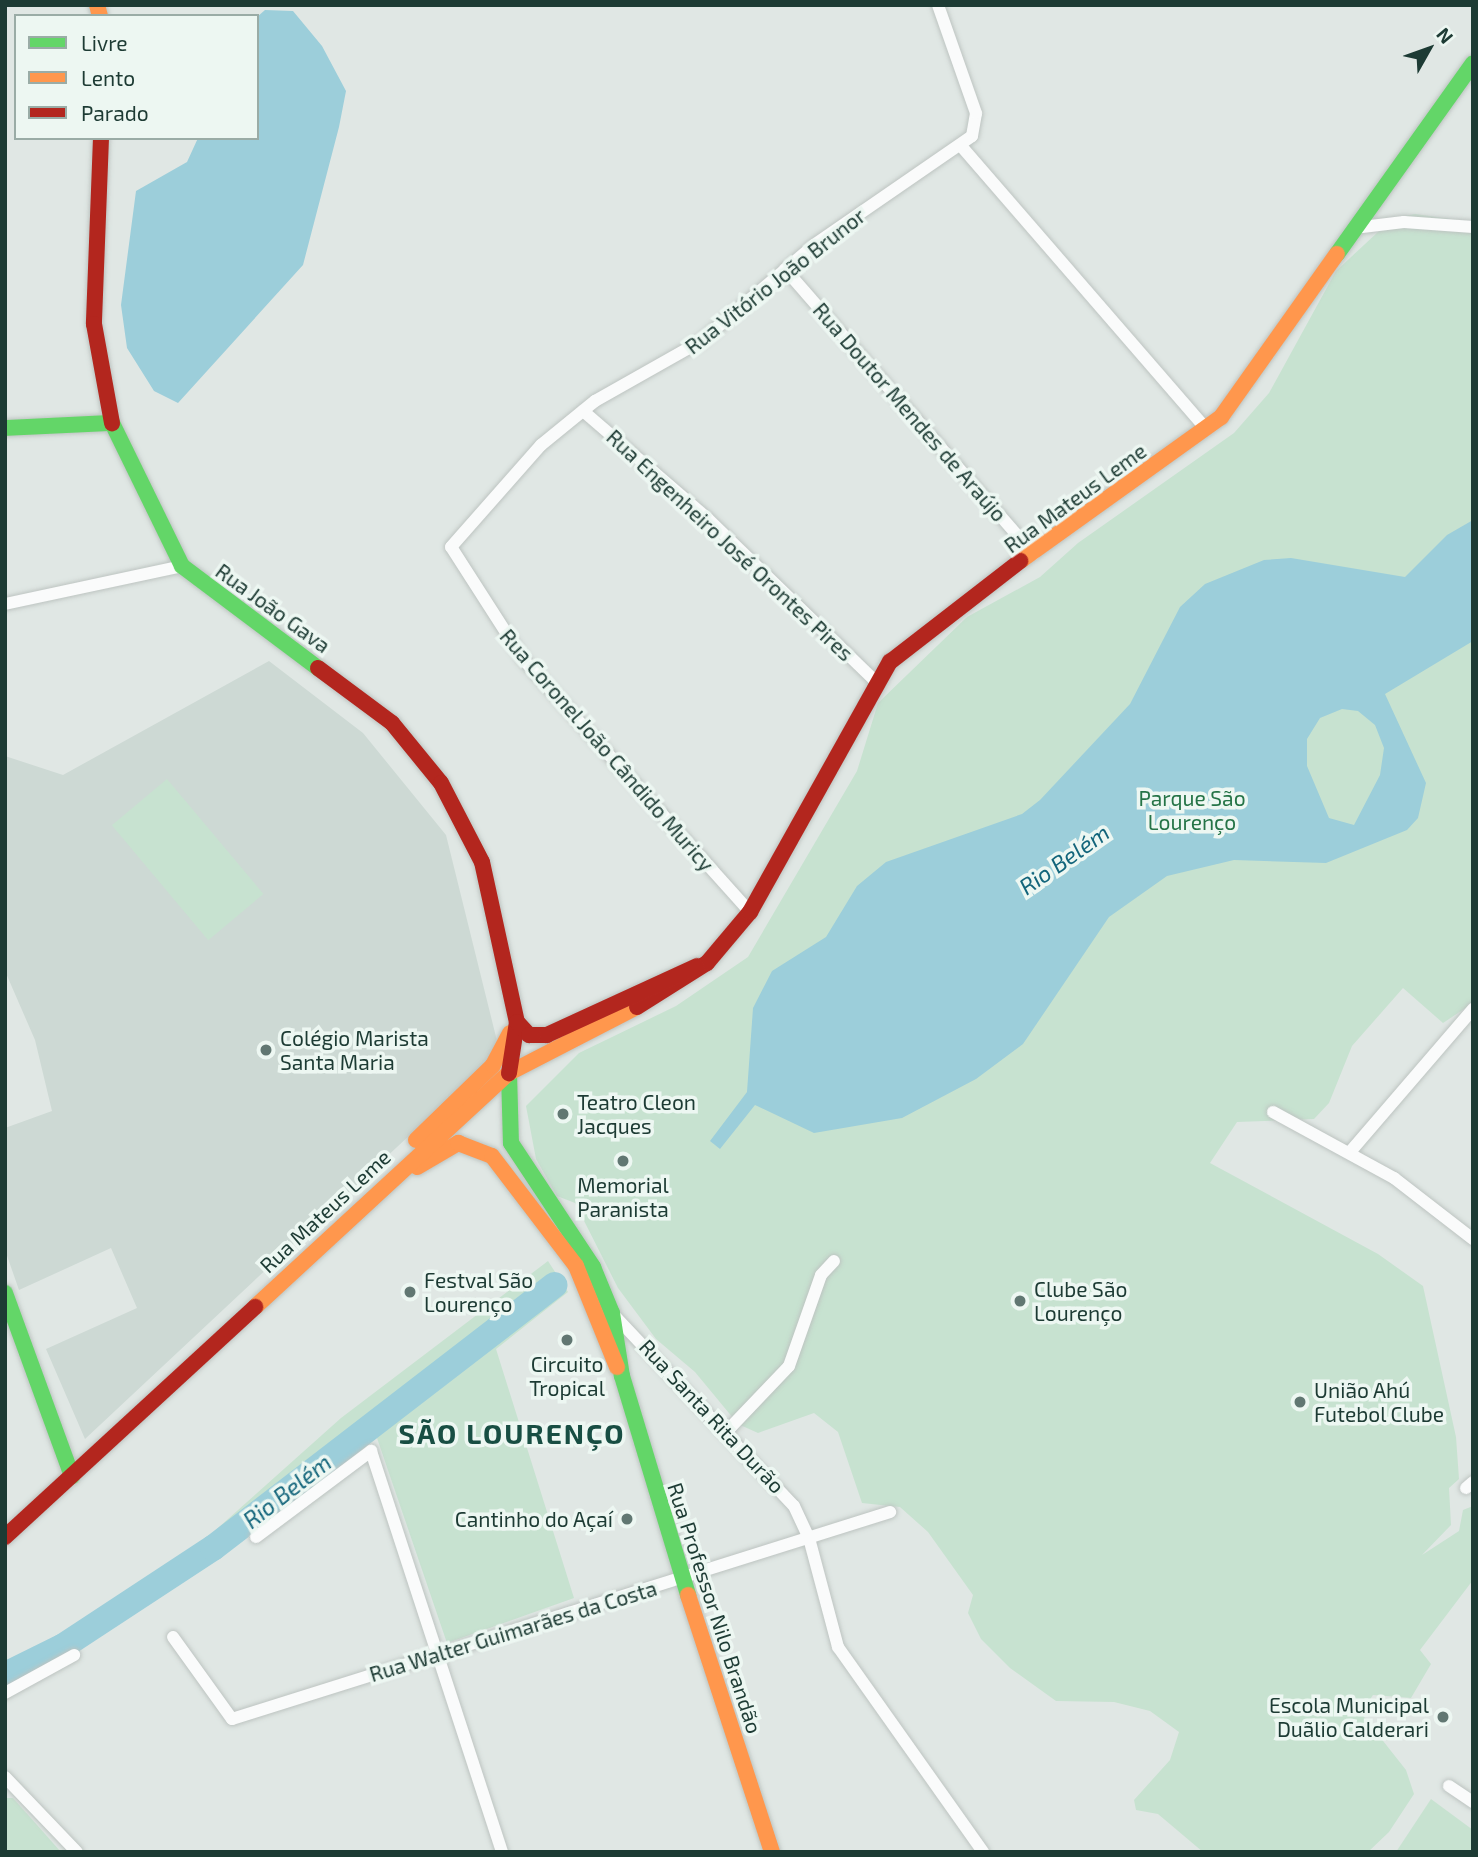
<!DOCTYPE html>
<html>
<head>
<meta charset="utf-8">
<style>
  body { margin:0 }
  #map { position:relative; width:1478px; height:1857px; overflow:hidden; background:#e0e7e4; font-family:"Exo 2",sans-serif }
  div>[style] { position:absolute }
  .built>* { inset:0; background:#cdd9d4 }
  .green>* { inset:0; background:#c7e2d0; transform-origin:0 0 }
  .water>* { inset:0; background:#9cceda }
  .river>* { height:26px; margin:-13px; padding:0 13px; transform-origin:13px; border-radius:13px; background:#9cceda }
  .roads { filter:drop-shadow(0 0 2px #bdc4c1) drop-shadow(0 0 2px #bdc4c1) }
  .street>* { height:12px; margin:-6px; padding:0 6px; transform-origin:6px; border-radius:6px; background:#fafbfb }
  .fast>* { height:16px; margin:-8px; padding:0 8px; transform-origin:8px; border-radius:8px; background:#63d668 }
  .slow>* { height:16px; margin:-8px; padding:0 8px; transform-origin:8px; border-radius:8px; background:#ff974d }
  .jam>* { height:16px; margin:-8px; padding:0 8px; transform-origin:8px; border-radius:8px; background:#b3261e }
  .dots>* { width:19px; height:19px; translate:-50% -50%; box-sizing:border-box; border:4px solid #edf7f2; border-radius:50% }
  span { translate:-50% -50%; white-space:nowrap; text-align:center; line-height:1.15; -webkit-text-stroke:7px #edf7f2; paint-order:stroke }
  .street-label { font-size:21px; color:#1d3b34 }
  .park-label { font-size:21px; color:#257447 }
  .poi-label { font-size:21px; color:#1d3b34 }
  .left { translate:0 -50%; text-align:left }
  .right { translate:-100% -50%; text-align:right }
  .water-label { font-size:23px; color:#13657b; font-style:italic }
  .district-label { font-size:28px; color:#184e43; font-weight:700; letter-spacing:2px }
  .frame { position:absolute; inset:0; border:7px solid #1d3b34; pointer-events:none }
  .legend { position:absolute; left:14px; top:14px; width:245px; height:126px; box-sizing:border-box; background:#edf7f2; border:2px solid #9aaca6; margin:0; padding:9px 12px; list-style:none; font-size:21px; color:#1d3b34 }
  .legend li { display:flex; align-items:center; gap:14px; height:35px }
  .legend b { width:35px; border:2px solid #9aaca6 }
  .north { position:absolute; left:1394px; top:14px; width:70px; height:70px; -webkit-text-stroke:5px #edf7f2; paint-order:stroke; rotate:50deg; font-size:19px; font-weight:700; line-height:28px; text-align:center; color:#1d3b34 }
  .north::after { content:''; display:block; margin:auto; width:24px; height:32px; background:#1d3b34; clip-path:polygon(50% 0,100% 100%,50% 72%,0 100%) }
</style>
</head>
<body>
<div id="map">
  <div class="built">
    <i style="clip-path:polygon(269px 661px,363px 733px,446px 835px,497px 1041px,490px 1060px,85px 1439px,46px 1349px,137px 1308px,111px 1248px,19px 1290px,5px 1250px,5px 1128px,52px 1111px,35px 1040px,5px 971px,5px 756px,63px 775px)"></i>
  </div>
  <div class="green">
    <i style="clip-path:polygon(1415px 214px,1473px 222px,1473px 1003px,1443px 1023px,1403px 988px,1352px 1046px,1329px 1103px,1314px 1119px,1237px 1122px,1210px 1163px,1378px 1254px,1423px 1286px,1456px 1437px,1459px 1479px,1449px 1488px,1451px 1525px,1422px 1555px,1459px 1531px,1463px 1510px,1473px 1506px,1473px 1580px,1420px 1650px,1431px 1664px,1411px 1698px,1373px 1695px,1361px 1713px,1406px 1770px,1414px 1794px,1389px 1832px,1368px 1852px,1203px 1852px,1158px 1814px,1136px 1810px,1134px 1800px,1170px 1760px,1179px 1732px,1150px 1711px,1114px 1702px,1056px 1701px,1010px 1668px,981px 1639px,968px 1613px,973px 1595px,928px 1532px,900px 1507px,862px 1503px,838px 1432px,814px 1413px,758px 1433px,738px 1424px,695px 1372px,656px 1339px,618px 1288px,575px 1203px,557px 1196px,536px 1159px,526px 1106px,579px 1053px,676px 1006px,748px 957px,857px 771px,878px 703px,967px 617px,1040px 577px,1078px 543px,1234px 433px,1269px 393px,1336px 271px,1393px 218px)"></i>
    <i style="left:167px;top:779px;width:150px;height:72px;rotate:50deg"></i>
    <i style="clip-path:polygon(548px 1261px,568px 1292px,496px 1349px,574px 1598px,447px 1643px,377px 1438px,216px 1560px,200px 1544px,341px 1418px)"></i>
    <i style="clip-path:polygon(5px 1798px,13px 1798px,61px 1852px,5px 1852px)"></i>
    <i style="clip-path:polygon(1431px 1799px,1473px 1830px,1473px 1852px,1396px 1852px)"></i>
  </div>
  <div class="water">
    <i style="clip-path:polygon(265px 10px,293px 11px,322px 46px,346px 91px,339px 127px,303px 265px,178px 403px,154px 391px,127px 348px,121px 305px,136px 191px,187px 162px,198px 138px,257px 138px,257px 17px)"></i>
    <i style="clip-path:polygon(evenodd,1473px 520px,1473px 641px,1385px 694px,1426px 783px,1418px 818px,1407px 830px,1326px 863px,1234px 860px,1167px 876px,1109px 917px,1023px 1044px,976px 1079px,902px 1118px,814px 1133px,755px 1105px,720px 1149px,710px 1141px,747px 1092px,753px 1008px,772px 971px,826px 937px,857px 886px,886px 862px,1022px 814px,1040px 800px,1130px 704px,1180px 607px,1205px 584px,1264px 560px,1291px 558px,1405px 577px,1447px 535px,1473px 520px,1342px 709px,1358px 711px,1375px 725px,1384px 748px,1380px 775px,1354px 825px,1329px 818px,1307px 766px,1307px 739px,1320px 718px,1342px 709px)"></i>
  </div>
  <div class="river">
    <i style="left:5px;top:1675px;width:64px;rotate:-26.2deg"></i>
    <i style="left:62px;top:1647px;width:181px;rotate:-33.3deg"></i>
    <i style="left:213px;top:1548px;width:431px;rotate:-37.6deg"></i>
  </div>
  <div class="roads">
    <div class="street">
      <i style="left:962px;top:147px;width:373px;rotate:49.1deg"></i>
      <i style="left:1354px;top:228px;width:50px;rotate:-6.8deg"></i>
      <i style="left:1404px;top:222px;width:69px;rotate:4.1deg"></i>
      <i style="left:785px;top:269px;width:378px;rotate:48.9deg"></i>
      <i style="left:583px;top:411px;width:164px;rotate:40.8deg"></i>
      <i style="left:707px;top:518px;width:234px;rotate:44.1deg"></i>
      <i style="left:5px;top:604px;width:181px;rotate:-12.1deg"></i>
      <i style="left:750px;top:912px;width:340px;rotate:-131.9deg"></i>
      <i style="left:523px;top:659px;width:133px;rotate:-122.7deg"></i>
      <i style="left:451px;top:547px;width:136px;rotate:-48.6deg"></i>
      <i style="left:541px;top:445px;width:70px;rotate:-39.2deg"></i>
      <i style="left:595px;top:401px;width:122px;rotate:-29.5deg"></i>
      <i style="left:701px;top:341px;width:148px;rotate:-40.3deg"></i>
      <i style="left:814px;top:245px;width:192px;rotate:-34.6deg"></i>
      <i style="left:972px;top:136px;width:23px;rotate:-80deg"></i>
      <i style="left:976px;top:113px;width:114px;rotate:-109.4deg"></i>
      <i style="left:1273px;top:1112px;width:138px;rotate:28.6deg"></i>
      <i style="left:1394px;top:1178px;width:100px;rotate:37.7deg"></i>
      <i style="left:1350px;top:1152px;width:189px;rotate:-49.3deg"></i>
      <i style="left:612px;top:1313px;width:265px;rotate:46.7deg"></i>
      <i style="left:794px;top:1506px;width:35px;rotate:65deg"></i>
      <i style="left:809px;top:1538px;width:113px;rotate:75.1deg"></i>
      <i style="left:838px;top:1647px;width:251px;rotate:54.7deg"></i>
      <i style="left:728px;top:1430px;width:88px;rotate:-46.4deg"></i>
      <i style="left:789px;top:1366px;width:96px;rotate:-70.6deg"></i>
      <i style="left:821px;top:1275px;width:19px;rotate:-47deg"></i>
      <i style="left:1466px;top:1488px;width:9px;rotate:-41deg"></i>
      <i style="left:256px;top:1537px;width:144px;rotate:-36.8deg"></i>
      <i style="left:371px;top:1451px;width:422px;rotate:71.9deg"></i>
      <i style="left:173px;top:1637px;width:101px;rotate:54.3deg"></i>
      <i style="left:232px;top:1719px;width:690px;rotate:-17.46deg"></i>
      <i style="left:5px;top:1693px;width:79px;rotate:-28.8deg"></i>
      <i style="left:5px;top:1777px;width:104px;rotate:46.2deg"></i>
      <i style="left:1449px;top:1786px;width:29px;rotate:34deg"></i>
    </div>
    <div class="fast">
      <i style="left:1337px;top:254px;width:234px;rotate:-54.5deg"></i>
      <i style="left:5px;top:428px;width:107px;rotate:-2.7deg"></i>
      <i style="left:112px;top:423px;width:159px;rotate:63.9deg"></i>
      <i style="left:182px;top:566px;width:170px;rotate:36.9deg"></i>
      <i style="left:509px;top:1073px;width:70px;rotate:88.4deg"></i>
      <i style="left:511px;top:1143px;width:149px;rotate:56.5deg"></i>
      <i style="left:593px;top:1267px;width:50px;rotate:67.6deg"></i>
      <i style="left:612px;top:1313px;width:64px;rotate:81deg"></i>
      <i style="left:622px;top:1376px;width:229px;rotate:73.2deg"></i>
      <i style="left:5px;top:1293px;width:195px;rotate:69.9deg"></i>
    </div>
    <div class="slow">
      <i style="left:97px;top:5px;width:11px;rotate:75deg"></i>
      <i style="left:1020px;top:561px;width:247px;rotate:-35.6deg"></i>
      <i style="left:1221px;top:417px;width:200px;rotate:-54.6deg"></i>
      <i style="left:416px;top:1140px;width:107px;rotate:-44.2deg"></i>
      <i style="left:493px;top:1065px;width:36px;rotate:-62deg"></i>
      <i style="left:417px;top:1167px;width:48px;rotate:-30.3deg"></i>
      <i style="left:458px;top:1143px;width:36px;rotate:21deg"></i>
      <i style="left:492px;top:1156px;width:138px;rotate:52.6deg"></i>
      <i style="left:576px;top:1266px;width:109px;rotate:67.9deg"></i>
      <i style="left:255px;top:1307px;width:345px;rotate:-42.7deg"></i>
      <i style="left:509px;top:1073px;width:144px;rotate:-27.3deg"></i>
      <i style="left:688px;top:1595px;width:270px;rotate:71.9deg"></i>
    </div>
    <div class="jam">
      <i style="left:101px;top:138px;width:186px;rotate:92.2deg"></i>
      <i style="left:94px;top:324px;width:101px;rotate:79.7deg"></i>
      <i style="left:318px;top:668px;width:92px;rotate:36.6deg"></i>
      <i style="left:392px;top:723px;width:77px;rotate:50.8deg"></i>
      <i style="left:441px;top:783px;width:89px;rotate:62.6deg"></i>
      <i style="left:482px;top:862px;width:164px;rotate:77.7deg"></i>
      <i style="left:517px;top:1022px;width:52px;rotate:98.9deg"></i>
      <i style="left:637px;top:1007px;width:83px;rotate:-32.2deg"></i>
      <i style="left:707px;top:963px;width:67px;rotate:-49.9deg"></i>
      <i style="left:750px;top:912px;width:287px;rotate:-60.8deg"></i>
      <i style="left:890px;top:662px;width:165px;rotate:-37.8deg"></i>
      <i style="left:517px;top:1022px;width:18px;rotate:47deg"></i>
      <i style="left:529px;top:1035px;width:18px"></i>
      <i style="left:547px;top:1035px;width:165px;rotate:-24.7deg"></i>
      <i style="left:5px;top:1537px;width:340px;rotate:-42.6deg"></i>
    </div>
  </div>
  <div class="dots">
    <i style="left:266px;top:1050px;background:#617772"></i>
    <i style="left:563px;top:1114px;background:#617772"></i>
    <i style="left:623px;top:1161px;background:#617772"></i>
    <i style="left:410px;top:1292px;background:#617772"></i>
    <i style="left:1020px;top:1301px;background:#617772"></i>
    <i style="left:567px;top:1340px;background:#617772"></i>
    <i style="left:1300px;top:1402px;background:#617772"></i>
    <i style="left:627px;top:1519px;background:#617772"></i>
    <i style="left:1443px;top:1717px;background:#617772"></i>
  </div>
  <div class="street-label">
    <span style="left:775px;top:281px;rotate:-38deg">Rua Vitório João Brunor</span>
    <span style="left:910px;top:412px;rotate:49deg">Rua Doutor Mendes de Araújo</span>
    <span style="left:1075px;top:498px;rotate:-36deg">Rua Mateus Leme</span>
    <span style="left:730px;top:545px;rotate:43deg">Rua Engenheiro José Orontes Pires</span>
    <span style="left:273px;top:608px;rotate:36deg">Rua João Gava</span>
    <span style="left:607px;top:750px;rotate:49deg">Rua Coronel João Cândido Muricy</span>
    <span style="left:325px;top:1211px;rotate:-43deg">Rua Mateus Leme</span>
    <span style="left:712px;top:1416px;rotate:47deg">Rua Santa Rita Durão</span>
    <span style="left:715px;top:1608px;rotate:72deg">Rua Professor Nilo Brandão</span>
    <span style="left:513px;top:1631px;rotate:-17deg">Rua Walter Guimarães da Costa</span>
  </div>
  <div class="park-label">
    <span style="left:1192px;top:810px">Parque São<br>Lourenço</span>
  </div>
  <div class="poi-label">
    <span class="left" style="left:280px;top:1050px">Colégio Marista<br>Santa Maria</span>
    <span class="left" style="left:577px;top:1114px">Teatro Cleon<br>Jacques</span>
    <span style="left:623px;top:1197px">Memorial<br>Paranista</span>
    <span class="left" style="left:424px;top:1292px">Festval São<br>Lourenço</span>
    <span class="left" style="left:1034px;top:1301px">Clube São<br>Lourenço</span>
    <span style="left:567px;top:1376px">Circuito<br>Tropical</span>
    <span class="left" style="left:1314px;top:1402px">União Ahú<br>Futebol Clube</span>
    <span class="right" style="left:613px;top:1519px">Cantinho do Açaí</span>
    <span class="right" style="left:1429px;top:1717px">Escola Municipal<br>Duãlio Calderari</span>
  </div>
  <div class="water-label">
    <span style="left:1064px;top:859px;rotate:-35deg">Rio Belém</span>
    <span style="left:287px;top:1491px;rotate:-38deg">Rio Belém</span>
  </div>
  <div class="district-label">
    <span style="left:512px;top:1433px">SÃO LOURENÇO</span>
  </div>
  <div class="frame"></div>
  <ul class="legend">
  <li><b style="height:9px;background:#63d668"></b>Livre</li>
  <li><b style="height:9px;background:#ff974d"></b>Lento</li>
  <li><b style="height:9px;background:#b3261e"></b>Parado</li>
  </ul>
  <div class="north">N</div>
</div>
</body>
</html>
